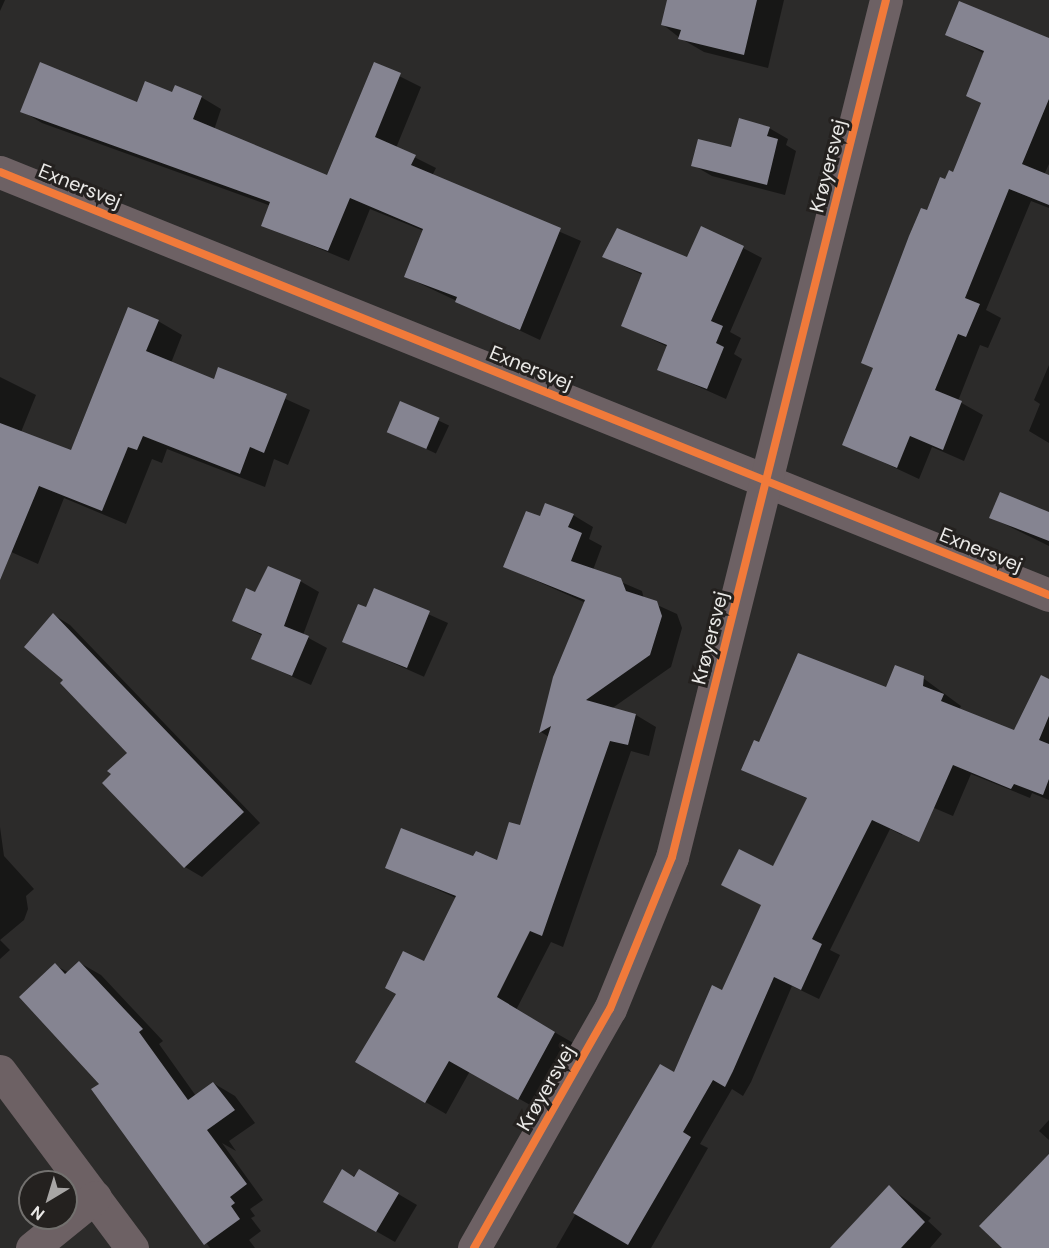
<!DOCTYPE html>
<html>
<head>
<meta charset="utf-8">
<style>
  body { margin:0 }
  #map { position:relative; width:1049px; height:1248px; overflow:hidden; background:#2c2b2a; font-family:"DM Sans",sans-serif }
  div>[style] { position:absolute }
  .shadow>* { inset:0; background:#0007; transform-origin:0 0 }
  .building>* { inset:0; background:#858491; transform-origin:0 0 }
  .minor>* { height:33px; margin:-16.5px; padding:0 16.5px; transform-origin:16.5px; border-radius:16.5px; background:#6d6164 }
  .cycleway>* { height:8px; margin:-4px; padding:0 4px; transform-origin:4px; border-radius:4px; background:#f17a3a }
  span { translate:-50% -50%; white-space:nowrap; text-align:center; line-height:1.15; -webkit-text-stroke:6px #24211f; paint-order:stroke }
  .street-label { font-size:20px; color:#eae9e7 }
  .north { position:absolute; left:18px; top:1170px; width:60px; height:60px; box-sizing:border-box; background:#24211f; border:2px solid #73716f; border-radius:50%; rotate:218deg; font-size:16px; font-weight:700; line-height:24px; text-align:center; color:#eae9e7 }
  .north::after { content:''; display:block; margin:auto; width:21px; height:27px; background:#a8a6a5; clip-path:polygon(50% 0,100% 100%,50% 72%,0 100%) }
</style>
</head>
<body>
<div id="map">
  <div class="shadow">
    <i style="clip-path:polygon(0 0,5px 0,0 11px)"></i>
    <i style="clip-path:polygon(669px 0,784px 0,768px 68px,704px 52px,680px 38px,662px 24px)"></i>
    <i style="clip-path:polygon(947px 34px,1049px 40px,1049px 164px,1044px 175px,1049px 176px,1049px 208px,1031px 201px,986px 310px,1001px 318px,988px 348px,980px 345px,958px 401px,983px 415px,964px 461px,932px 447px,919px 479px,844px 444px,875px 369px,928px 212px,954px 174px,982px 104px,968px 96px,985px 54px)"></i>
    <i style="clip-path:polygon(375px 64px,421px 87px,396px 148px,436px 168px,432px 176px,581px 241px,540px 340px,406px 277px,424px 231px,370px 209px,349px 261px,263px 225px,271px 206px,42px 123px,22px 111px,138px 104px,173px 94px,201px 97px,221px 109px,214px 130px,328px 177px)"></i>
    <i style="clip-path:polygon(769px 128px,788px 139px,786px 145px,796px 151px,785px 195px,712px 176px,693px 165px)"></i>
    <i style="clip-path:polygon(743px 248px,762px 258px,730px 332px,741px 338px,734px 354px,742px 359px,726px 399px,659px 369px,668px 347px,622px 325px,643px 275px,604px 257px,687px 259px)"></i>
    <i style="clip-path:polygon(158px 321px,182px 335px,171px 363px,214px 381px,219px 369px,310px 410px,288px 465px,274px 459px,265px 487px,167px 449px,162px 463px,152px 459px,126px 524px,64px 498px,38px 564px,0 547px,0 377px,36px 395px,21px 432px,72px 452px)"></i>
    <i style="clip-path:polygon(1049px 365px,1049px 443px,1029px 431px,1040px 404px,1034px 400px)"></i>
    <i style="left:401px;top:403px;width:53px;height:31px;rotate:25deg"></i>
    <i style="clip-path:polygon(1049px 514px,1049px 546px,990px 517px)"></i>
    <i style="clip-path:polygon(573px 515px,593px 527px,589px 539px,602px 546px,593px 570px,642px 591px,644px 599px,677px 614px,682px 628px,671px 667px,611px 709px,636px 715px,656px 727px,649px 756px,631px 751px,563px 947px,551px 942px,516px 1010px,575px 1044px,539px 1110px,470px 1071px,446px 1114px,357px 1062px,425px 963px,456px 898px,387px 867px,474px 858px,498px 862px,520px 827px,549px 737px,541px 732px,555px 678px,586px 603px,505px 567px,541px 518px)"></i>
    <i style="clip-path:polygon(300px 581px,319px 592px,303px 635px,327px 648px,311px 685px,253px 659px,263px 636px,234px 621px,256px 594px)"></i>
    <i style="left:374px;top:590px;width:81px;height:59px;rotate:24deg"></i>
    <i style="clip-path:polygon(54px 615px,70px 625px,260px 823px,202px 877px,185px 867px,129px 753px,65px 680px)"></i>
    <i style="clip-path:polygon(923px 678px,961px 706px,959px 710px,1015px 731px,1049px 680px,1049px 800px,1032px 793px,1030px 798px,971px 774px,953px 816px,920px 802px,902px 835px,890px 829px,830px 950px,840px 955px,819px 999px,792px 986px,751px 1082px,743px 1096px,732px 1089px,700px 1144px,708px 1148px,651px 1248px,556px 1248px,661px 1066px,675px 1074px,723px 991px,763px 905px,774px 868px,808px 799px,743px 769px,759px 744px,886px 689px)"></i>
    <i style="clip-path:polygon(0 827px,4px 856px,34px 889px,26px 896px,28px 909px,24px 920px,0 940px,10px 950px,0 959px)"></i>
    <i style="clip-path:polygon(80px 963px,101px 975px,163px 1041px,159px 1044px,196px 1096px,213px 1083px,235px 1096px,255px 1123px,229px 1141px,236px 1151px,222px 1143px,263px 1200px,250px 1209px,255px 1216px,251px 1218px,261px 1231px,249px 1240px,255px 1248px,210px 1248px,94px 1089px,102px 1084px,55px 965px,69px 973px)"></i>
    <i style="clip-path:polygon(1049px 1120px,1049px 1140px,1039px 1131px)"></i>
    <i style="clip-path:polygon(359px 1171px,417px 1205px,395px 1242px,325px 1202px)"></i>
    <i style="clip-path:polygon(889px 1187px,931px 1218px,928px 1221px,942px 1234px,930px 1248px,847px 1248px)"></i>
  </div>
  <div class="building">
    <i style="clip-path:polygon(667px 0,757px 0,744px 55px,678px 39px,681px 30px,661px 25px)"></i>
    <i style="clip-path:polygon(959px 1px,1049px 38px,1049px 99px,1022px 164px,1049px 175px,1049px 205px,1009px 189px,965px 298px,980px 304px,966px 337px,958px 334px,935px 390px,962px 401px,943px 450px,910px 436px,897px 468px,842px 445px,873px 368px,861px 363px,909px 236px,921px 208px,927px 210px,940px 177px,945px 179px,949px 170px,953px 172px,981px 103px,966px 96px,984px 51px,945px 35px)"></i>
    <i style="clip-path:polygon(40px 62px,137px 102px,145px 81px,172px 92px,175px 85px,202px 96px,193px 119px,327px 175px,374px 62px,401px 73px,375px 137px,416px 155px,411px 165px,561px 228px,520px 330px,455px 302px,457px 297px,404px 277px,423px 229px,350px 198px,328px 251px,261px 226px,270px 202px,20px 112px)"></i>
    <i style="clip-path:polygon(739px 118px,770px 127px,767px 136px,778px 139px,767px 185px,691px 166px,698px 139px,731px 147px)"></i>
    <i style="clip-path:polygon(701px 226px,744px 246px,711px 321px,723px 326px,716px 343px,724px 347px,707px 389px,657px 370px,667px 345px,621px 326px,642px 273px,602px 257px,617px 228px,687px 257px)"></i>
    <i style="clip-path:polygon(128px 307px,159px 320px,146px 351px,214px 379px,218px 367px,287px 394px,264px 453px,250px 447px,240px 474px,143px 436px,137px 450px,128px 447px,102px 511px,39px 486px,0 580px,0 423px,71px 450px)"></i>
    <i style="left:400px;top:401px;width:43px;height:34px;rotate:23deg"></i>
    <i style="clip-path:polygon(1000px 492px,1049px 512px,1049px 541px,989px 518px)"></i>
    <i style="clip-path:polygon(545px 503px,574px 514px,568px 527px,582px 533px,571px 561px,621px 578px,626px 591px,657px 601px,662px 616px,650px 655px,586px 700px,636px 714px,628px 745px,610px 741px,542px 936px,530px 931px,497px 997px,555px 1032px,518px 1100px,449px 1061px,425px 1103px,355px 1062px,396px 994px,385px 988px,403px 951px,424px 961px,456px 896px,385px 868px,401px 828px,473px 856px,476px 851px,497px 860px,509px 822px,520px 825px,551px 726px,539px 733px,553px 677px,585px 600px,503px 567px,526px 511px,540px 516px)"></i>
    <i style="clip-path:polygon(268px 566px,301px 580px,284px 626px,309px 636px,292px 676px,251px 659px,262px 634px,232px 621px,246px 588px,255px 592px)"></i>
    <i style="clip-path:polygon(374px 588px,430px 611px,407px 668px,342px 642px,358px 604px,366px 607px)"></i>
    <i style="clip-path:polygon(53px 613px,244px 812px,184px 868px,102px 783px,111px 774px,107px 771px,127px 753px,60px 683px,63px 680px,24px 647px)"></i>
    <i style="clip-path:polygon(798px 653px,886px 687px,895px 665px,924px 676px,923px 686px,944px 694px,941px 701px,1014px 730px,1041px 675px,1049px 679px,1049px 716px,1039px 740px,1049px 744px,1049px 779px,1043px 795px,1014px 784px,1011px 789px,953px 765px,919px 842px,872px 820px,812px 939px,822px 944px,801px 990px,774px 977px,733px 1071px,725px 1087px,713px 1080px,683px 1132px,691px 1137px,628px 1245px,573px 1213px,660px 1064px,674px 1072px,712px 985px,722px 990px,761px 905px,721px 885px,739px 849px,773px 866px,807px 798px,741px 770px,754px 740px,759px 742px)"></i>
    <i style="clip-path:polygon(79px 961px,143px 1029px,139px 1032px,188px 1100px,213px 1082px,235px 1110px,207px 1130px,247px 1184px,230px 1197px,235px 1203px,231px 1206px,240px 1219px,204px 1245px,91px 1089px,99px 1084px,19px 997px,55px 963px,65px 974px)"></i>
    <i style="clip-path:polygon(1049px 1154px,1049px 1248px,1002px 1248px,979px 1226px)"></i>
    <i style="clip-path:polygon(342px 1169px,354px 1177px,359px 1169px,399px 1193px,376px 1232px,323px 1202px)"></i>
    <i style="clip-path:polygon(889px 1185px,925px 1222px,901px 1248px,830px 1248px)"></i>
  </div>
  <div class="minor">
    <i style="left:0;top:172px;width:1131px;rotate:21.96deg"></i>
    <i style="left:0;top:1071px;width:221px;rotate:53.3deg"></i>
    <i style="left:32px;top:1248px;width:81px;rotate:-39deg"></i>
    <i style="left:474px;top:1248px;width:275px;rotate:-60.4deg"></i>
    <i style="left:610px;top:1009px;width:164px;rotate:-67.8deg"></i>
    <i style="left:672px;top:857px;width:883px;rotate:-75.98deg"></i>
  </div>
  <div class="cycleway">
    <i style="left:0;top:172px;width:1131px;rotate:21.96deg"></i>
    <i style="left:474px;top:1248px;width:275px;rotate:-60.4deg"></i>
    <i style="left:610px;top:1009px;width:164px;rotate:-67.8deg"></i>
    <i style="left:672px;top:857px;width:883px;rotate:-75.98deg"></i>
  </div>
  <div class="street-label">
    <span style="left:828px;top:166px;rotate:-76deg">Krøyersvej</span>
    <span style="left:80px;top:186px;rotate:22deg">Exnersvej</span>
    <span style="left:531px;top:368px;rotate:22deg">Exnersvej</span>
    <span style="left:981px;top:550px;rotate:22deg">Exnersvej</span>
    <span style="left:710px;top:638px;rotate:-76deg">Krøyersvej</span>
    <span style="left:546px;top:1088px;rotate:-60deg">Krøyersvej</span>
  </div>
  <div class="north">N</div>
</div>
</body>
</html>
